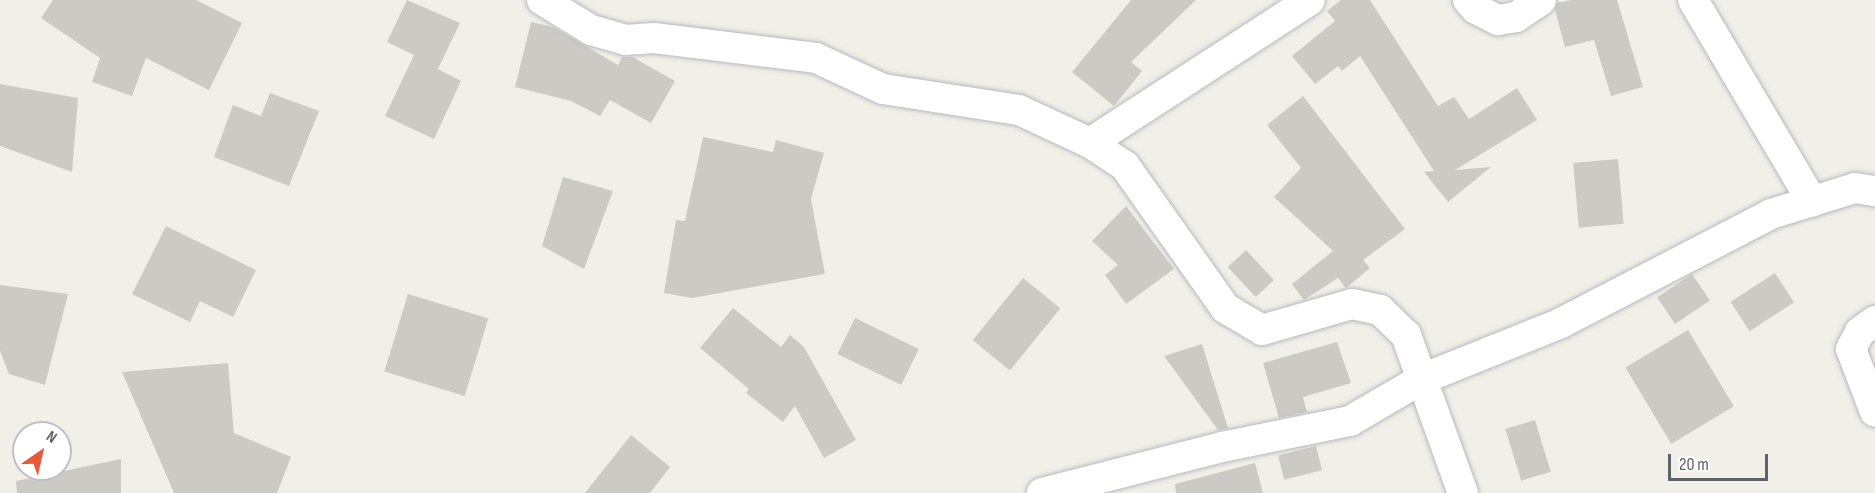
<!DOCTYPE html>
<html>
<head>
<meta charset="utf-8">
<style>
  body { margin:0 }
  #map { position:relative; width:1875px; height:493px; overflow:hidden; background:#f1f0e8; font-family:"Sofia Sans Condensed",sans-serif }
  div>[style] { position:absolute }
  .building>* { inset:0; background:#cccac5; transform-origin:0 0 }
  .roads { filter:drop-shadow(0 0 2px #b8b9be) drop-shadow(0 0 2px #b8b9be) }
  .minor>* { height:30px; margin:-15px; padding:0 15px; transform-origin:15px; border-radius:15px; background:#fff }
  span { translate:-50% -50%; white-space:nowrap; text-align:center; line-height:1.15; -webkit-text-stroke:4.5px #fff; paint-order:stroke }
  .north { position:absolute; left:12px; top:421px; width:60px; height:60px; box-sizing:border-box; background:#fff; border:2px solid #bfc0c3; border-radius:50%; rotate:34deg; font-size:16px; font-weight:700; line-height:24px; text-align:center; color:#5f6268 }
  .north::after { content:''; display:block; margin:auto; width:21px; height:27px; background:#e85a37; clip-path:polygon(50% 0,100% 100%,50% 72%,0 100%) }
  .scale { position:absolute; left:1668px; top:454px; width:100px; height:27px; box-sizing:border-box; border:3px solid #5f6268; border-top:0; padding-left:8px; font-size:18px; line-height:21px; white-space:nowrap; color:#5f6268; -webkit-text-stroke:4px #fff; paint-order:stroke }
</style>
</head>
<body>
<div id="map">
  <div class="building">
    <i style="clip-path:polygon(53px 0,196px 0,242px 23px,209px 90px,146px 58px,132px 96px,92px 82px,100px 58px,41px 18px)"></i>
    <i style="clip-path:polygon(407px 0,460px 23px,438px 69px,461px 81px,434px 139px,385px 116px,414px 55px,387px 42px)"></i>
    <i style="clip-path:polygon(1131px 0,1196px 0,1131px 62px,1142px 71px,1114px 106px,1072px 72px)"></i>
    <i style="clip-path:polygon(1341px 0,1370px 0,1438px 106px,1454px 97px,1469px 119px,1517px 88px,1537px 120px,1455px 170px,1491px 167px,1448px 202px,1424px 172px,1434px 171px,1360px 56px,1342px 71px,1338px 66px,1315px 84px,1292px 56px,1335px 21px,1327px 11px)"></i>
    <i style="clip-path:polygon(1571px 0,1617px 0,1643px 87px,1611px 96px,1594px 40px,1565px 47px,1555px 10px,1557px 3px)"></i>
    <i style="clip-path:polygon(531px 22px,553px 27px,618px 65px,622px 57px,632px 57px,675px 81px,651px 123px,610px 100px,600px 116px,571px 101px,515px 87px)"></i>
    <i style="clip-path:polygon(0 84px,78px 98px,72px 172px,0 146px)"></i>
    <i style="clip-path:polygon(270px 93px,319px 111px,289px 186px,214px 157px,233px 105px,261px 116px)"></i>
    <i style="clip-path:polygon(1303px 96px,1405px 229px,1363px 260px,1370px 268px,1346px 288px,1338px 278px,1304px 300px,1292px 284px,1333px 251px,1274px 197px,1301px 168px,1267px 125px)"></i>
    <i style="clip-path:polygon(703px 137px,773px 152px,776px 140px,824px 153px,811px 199px,825px 274px,692px 298px,664px 293px,676px 220px,685px 221px)"></i>
    <i style="left:1618px;top:159px;width:65px;height:45px;rotate:85deg"></i>
    <i style="clip-path:polygon(563px 177px,613px 191px,584px 269px,542px 246px)"></i>
    <i style="clip-path:polygon(1126px 206px,1174px 269px,1126px 304px,1105px 275px,1118px 265px,1092px 241px)"></i>
    <i style="clip-path:polygon(166px 226px,256px 270px,233px 317px,200px 301px,190px 322px,132px 294px)"></i>
    <i style="left:1246px;top:250px;width:41px;height:25px;rotate:47deg"></i>
    <i style="left:1775px;top:273px;width:35px;height:53px;rotate:57deg"></i>
    <i style="left:1692px;top:274px;width:32px;height:42px;rotate:56deg"></i>
    <i style="left:1023px;top:278px;width:48px;height:80px;rotate:39deg"></i>
    <i style="clip-path:polygon(0 285px,68px 294px,45px 385px,9px 374px,0 351px)"></i>
    <i style="left:408px;top:294px;width:84px;height:81px;rotate:17deg"></i>
    <i style="clip-path:polygon(733px 308px,781px 347px,790px 335px,804px 347px,856px 440px,824px 458px,795px 406px,783px 422px,746px 393px,749px 389px,700px 348px)"></i>
    <i style="left:855px;top:318px;width:71px;height:40px;rotate:26deg"></i>
    <i style="left:1688px;top:330px;width:89px;height:73px;rotate:59deg"></i>
    <i style="clip-path:polygon(1337px 342px,1351px 383px,1303px 397px,1307px 412px,1279px 418px,1263px 363px)"></i>
    <i style="clip-path:polygon(1202px 344px,1228px 428px,1218px 430px,1164px 356px)"></i>
    <i style="clip-path:polygon(228px 363px,234px 433px,291px 457px,277px 493px,174px 493px,122px 372px)"></i>
    <i style="left:1535px;top:420px;width:54px;height:31px;rotate:73deg"></i>
    <i style="clip-path:polygon(631px 435px,670px 467px,650px 493px,585px 493px)"></i>
    <i style="left:1316px;top:446px;width:25px;height:39px;rotate:76deg"></i>
    <i style="clip-path:polygon(121px 459px,121px 493px,17px 493px,16px 481px)"></i>
    <i style="clip-path:polygon(1255px 463px,1263px 493px,1176px 493px,1175px 484px)"></i>
  </div>
  <div class="roads">
    <div class="minor">
      <i style="left:542px;top:0;width:57px;rotate:31.5deg"></i>
      <i style="left:591px;top:30px;width:35px;rotate:16deg"></i>
      <i style="left:625px;top:40px;width:29px;rotate:-4deg"></i>
      <i style="left:654px;top:38px;width:163px;rotate:7deg"></i>
      <i style="left:816px;top:58px;width:74px;rotate:24.8deg"></i>
      <i style="left:883px;top:89px;width:138px;rotate:8.8deg"></i>
      <i style="left:1019px;top:110px;width:78px;rotate:24.9deg"></i>
      <i style="left:1090px;top:143px;width:42px;rotate:33.3deg"></i>
      <i style="left:1125px;top:166px;width:174px;rotate:54.8deg"></i>
      <i style="left:1225px;top:308px;width:43px;rotate:30.7deg"></i>
      <i style="left:1262px;top:330px;width:94px;rotate:-16.1deg"></i>
      <i style="left:1352px;top:304px;width:29px;rotate:12deg"></i>
      <i style="left:1380px;top:310px;width:36px;rotate:44deg"></i>
      <i style="left:1406px;top:335px;width:168px;rotate:70.2deg"></i>
      <i style="left:1468px;top:0;width:12px;rotate:48deg"></i>
      <i style="left:1476px;top:9px;width:25px;rotate:27deg"></i>
      <i style="left:1498px;top:20px;width:18px;rotate:-9deg"></i>
      <i style="left:1516px;top:17px;width:30px;rotate:-34deg"></i>
      <i style="left:1693px;top:0;width:234px;rotate:59.4deg"></i>
      <i style="left:1090px;top:143px;width:262px;rotate:-33deg"></i>
      <i style="left:1875px;top:321px;width:19px;rotate:144deg"></i>
      <i style="left:1860px;top:332px;width:19px;rotate:118deg"></i>
      <i style="left:1851px;top:349px;width:67px;rotate:69.1deg"></i>
      <i style="left:1042px;top:493px;width:186px;rotate:-14.3deg"></i>
      <i style="left:1222px;top:447px;width:131px;rotate:-11.5deg"></i>
      <i style="left:1350px;top:421px;width:83px;rotate:-30.3deg"></i>
      <i style="left:1422px;top:379px;width:150px;rotate:-21.9deg"></i>
      <i style="left:1561px;top:323px;width:237px;rotate:-27.4deg"></i>
      <i style="left:1771px;top:214px;width:88px;rotate:-17.2deg"></i>
      <i style="left:1855px;top:188px;width:20px;rotate:9deg"></i>
    </div>
  </div>
  <div class="north">N</div>
  <div class="scale">20 m</div>
</div>
</body>
</html>
